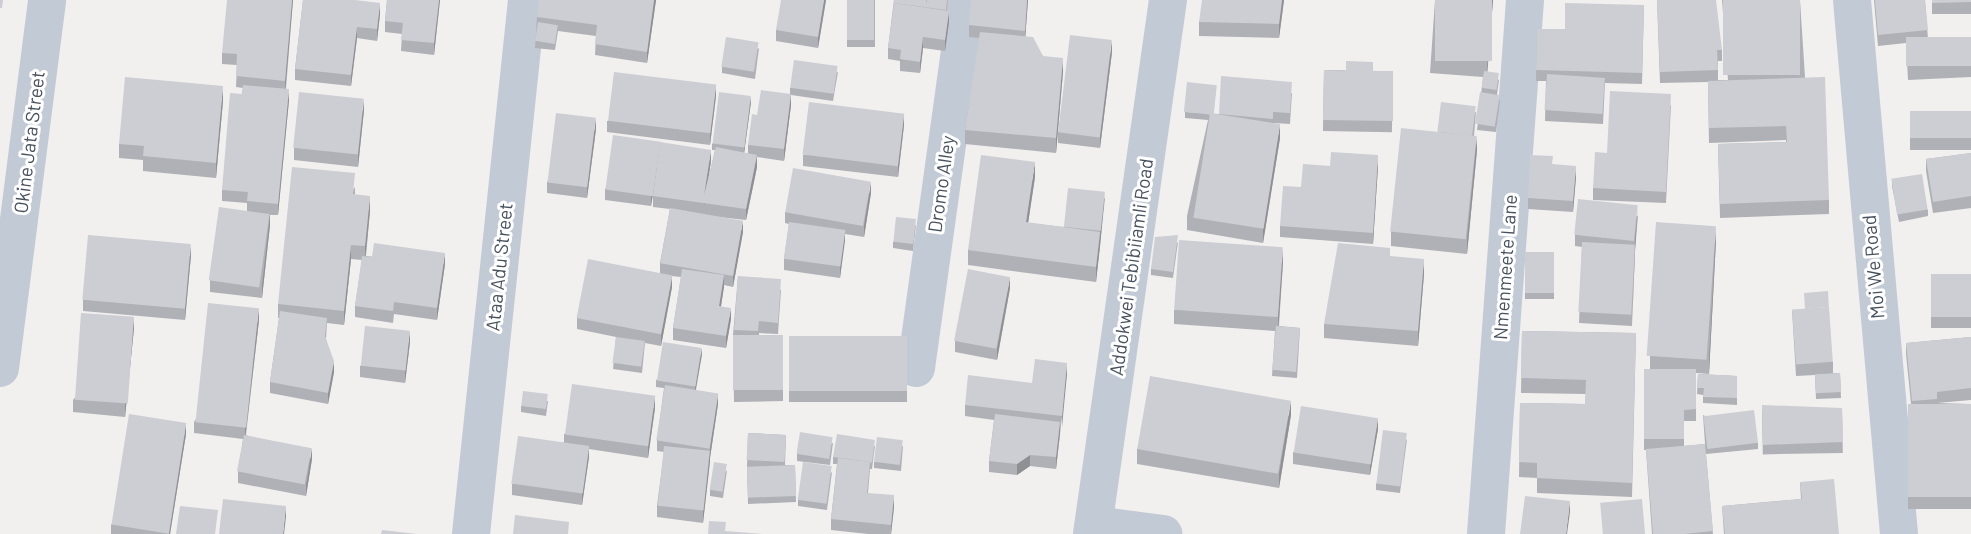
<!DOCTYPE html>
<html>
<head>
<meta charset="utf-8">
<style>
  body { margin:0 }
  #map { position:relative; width:1971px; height:534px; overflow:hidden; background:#f2efef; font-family:Barlow,sans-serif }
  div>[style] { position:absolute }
  .minor>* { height:38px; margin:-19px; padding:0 19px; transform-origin:19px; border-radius:19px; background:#c2cad5 }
  .wall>* { inset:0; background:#afb1b6; transform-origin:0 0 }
  .shaded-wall>* { inset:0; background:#8f9094 }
  .building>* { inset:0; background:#ccced4; transform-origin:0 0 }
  span { translate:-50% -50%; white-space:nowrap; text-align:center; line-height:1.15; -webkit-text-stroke:6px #fff; paint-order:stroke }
  .street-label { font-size:19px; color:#47515d }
</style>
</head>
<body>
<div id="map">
  <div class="minor">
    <i style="left:1852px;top:0;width:536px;rotate:84.97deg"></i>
    <i style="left:0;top:368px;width:371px;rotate:-82.7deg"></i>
    <i style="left:916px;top:368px;width:372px;rotate:-82.1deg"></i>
    <i style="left:1094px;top:525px;width:70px;rotate:7.4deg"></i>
    <i style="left:471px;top:534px;width:537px;rotate:-84.01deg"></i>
    <i style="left:1092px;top:534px;width:539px;rotate:-81.9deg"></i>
    <i style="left:1486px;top:534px;width:535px;rotate:-85.82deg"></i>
  </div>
  <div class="wall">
    <i style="clip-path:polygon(293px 0,286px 89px,289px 100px,278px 215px,270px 215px,270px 225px,262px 298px,210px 292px,210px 280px,247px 211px,247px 203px,222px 201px,222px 190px,243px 88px,236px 87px,237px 65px,222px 64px,222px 53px)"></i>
    <i style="clip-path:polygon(303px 0,380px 14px,377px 41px,357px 38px,351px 86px,295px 80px,295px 69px)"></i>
    <i style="clip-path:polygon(387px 0,440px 0,434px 55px,401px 51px,402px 34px,385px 32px,385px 21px)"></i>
    <i style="clip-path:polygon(656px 0,647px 63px,595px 55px,596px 36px,558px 31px,555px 50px,535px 48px,537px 17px)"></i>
    <i style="clip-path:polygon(826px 0,818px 48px,776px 41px,776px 30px)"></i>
    <i style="left:847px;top:0;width:28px;height:47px"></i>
    <i style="clip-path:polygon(894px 0,948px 0,947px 11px,949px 22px,945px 51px,923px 48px,920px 73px,900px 71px,900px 61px,888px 59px,888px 48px)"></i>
    <i style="clip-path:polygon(1028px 0,1025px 37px,1043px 56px,1063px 72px,1056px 153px,965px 144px,965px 130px,980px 38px,969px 37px,969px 25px)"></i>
    <i style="clip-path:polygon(1284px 0,1279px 38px,1199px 36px,1199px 22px)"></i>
    <i style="clip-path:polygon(1435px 0,1493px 0,1487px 72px,1499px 80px,1497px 94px,1500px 101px,1496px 132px,1477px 130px,1483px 77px,1430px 73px)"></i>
    <i style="clip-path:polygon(1657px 0,1722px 50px,1722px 61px,1718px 61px,1718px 80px,1728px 80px,1722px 0,1800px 0,1805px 77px,1829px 200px,1829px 214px,1720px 218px,1718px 144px,1786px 142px,1786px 140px,1709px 143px,1708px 82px,1660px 83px)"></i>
    <i style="clip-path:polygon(1874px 0,1925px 0,1928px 39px,1971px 37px,1971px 77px,1908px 80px,1906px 43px,1878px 46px)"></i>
    <i style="left:1932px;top:0;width:39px;height:14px"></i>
    <i style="clip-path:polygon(1644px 5px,1642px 84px,1605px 83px,1603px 124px,1545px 121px,1546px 81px,1536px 81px,1537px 29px,1565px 29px)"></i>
    <i style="clip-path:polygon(759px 48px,755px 79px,722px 73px,722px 67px)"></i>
    <i style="clip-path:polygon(1112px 52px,1100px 148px,1058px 143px,1058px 132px)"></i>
    <i style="left:1324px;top:70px;width:69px;height:61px;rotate:1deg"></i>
    <i style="clip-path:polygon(838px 72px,833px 101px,791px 95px,791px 105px,784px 161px,757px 157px,757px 167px,746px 220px,719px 217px,743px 232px,733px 287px,724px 285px,721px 307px,731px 319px,726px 348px,673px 340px,673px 328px,681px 277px,672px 276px,672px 287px,661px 346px,645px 343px,642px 373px,613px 369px,616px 337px,577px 329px,577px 318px,660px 273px,660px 263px,670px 209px,653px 207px,653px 191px,651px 206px,605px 200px,605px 189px,660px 146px,711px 161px,708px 181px,715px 150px,712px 150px,712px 144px,751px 102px,744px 153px,748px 154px,748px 145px,757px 115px,790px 94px,790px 88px)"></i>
    <i style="clip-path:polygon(1292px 93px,1290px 124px,1274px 123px,1280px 138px,1263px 243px,1187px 230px,1187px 216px,1208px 120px,1185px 118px,1185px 112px,1219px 114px)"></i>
    <i style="clip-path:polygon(716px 96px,710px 145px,607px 132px,607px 121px)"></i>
    <i style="clip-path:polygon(223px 101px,216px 178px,143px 171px,143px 160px,119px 158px,119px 144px)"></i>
    <i style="clip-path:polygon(1671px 105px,1666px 203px,1593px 200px,1593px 188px,1607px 153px)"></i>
    <i style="clip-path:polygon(364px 110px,358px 167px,294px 160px,294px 148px)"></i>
    <i style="left:1971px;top:111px;width:39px;height:61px;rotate:90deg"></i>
    <i style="clip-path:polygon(1476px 112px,1474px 136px,1477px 150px,1467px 254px,1391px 246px,1391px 232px,1438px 132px)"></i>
    <i style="clip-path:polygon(904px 125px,898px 177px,803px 166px,803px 155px)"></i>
    <i style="clip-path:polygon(596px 129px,587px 198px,547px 193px,547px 182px)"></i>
    <i style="clip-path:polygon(1971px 153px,1971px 208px,1933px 213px,1926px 171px,1926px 159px)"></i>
    <i style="clip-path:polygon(1330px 166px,1378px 166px,1373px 244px,1280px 237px,1280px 226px,1301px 187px)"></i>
    <i style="clip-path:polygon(1035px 177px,1028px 223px,1063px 227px,1105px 198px,1096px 282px,968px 265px,968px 250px)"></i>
    <i style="clip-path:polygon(1576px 177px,1573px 212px,1528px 209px,1528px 198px)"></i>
    <i style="clip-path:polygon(1892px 180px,1928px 210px,1928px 216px,1899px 222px,1892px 186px)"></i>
    <i style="clip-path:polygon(355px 187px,355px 195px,370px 211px,366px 256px,445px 264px,437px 320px,394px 314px,393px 323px,355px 317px,355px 306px,362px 260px,351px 259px,344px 325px,327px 323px,326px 339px,334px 372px,328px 404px,270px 393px,270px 382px,279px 318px,278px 318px,278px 304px)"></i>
    <i style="clip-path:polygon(871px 193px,864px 237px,845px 234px,840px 278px,784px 270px,784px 259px,789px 224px,785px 223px,785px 212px)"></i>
    <i style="clip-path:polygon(1638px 216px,1635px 251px,1632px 326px,1579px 323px,1582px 247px,1575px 246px,1575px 235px)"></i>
    <i style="clip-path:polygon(916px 225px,913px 251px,893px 248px,893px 242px)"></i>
    <i style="clip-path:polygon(1716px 240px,1709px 374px,1696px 373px,1696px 421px,1684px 421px,1684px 446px,1705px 444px,1703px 415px,1758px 443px,1758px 449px,1706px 454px,1713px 534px,1652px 534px,1646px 450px,1644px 450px,1644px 369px,1650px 369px,1650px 356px)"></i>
    <i style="clip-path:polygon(1178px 242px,1173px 278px,1151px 275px,1151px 269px)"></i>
    <i style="left:1525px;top:252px;width:29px;height:47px"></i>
    <i style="clip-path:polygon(191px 255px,185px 320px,83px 311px,83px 300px)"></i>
    <i style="clip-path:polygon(1390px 256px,1424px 274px,1418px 346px,1324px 338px,1324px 324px)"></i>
    <i style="clip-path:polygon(1283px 262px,1279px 326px,1300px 328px,1297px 378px,1272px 376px,1275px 331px,1174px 324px,1174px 310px)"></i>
    <i style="left:1971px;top:274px;width:54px;height:40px;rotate:90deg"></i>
    <i style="clip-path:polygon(738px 276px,781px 290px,778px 334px,759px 333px,759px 335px,783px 335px,783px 401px,734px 402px,733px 335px)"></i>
    <i style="clip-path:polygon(1010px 288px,997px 360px,955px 352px,955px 341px)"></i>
    <i style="clip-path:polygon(1792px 310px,1833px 362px,1833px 373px,1840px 373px,1841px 398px,1816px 399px,1815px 375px,1796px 376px)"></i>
    <i style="clip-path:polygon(259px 320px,246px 435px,312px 459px,306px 496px,238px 483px,238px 472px,243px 439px,194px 433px,194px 422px)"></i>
    <i style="clip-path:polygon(134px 328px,125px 417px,73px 412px,73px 400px)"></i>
    <i style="clip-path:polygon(1522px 331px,1636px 333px,1632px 497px,1537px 493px,1537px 478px,1519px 477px,1520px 403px,1585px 404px,1586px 394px,1521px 393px)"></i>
    <i style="left:789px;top:336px;width:118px;height:66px"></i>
    <i style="clip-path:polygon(1971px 337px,1971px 400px,1937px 403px,1971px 404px,1971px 509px,1908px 509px,1908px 404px,1911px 404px,1906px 354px,1906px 343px)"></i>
    <i style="clip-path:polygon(410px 342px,405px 383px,360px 377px,360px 366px)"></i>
    <i style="clip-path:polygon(702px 354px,696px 390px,718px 404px,710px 458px,703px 523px,657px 517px,657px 506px,664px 452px,657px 451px,657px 440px,664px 388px,656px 387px,656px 380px)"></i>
    <i style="clip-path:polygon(1067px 374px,1056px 469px,1030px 466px,1017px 475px,989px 472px,989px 461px,994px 420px,965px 416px,965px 405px,1032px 383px)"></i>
    <i style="clip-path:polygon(1698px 374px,1737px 376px,1737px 405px,1703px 403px,1703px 395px,1697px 394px)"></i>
    <i style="clip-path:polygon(548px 401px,546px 416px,521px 412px,521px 406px)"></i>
    <i style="clip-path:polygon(655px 408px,648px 458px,589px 449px,589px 457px,582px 505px,512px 495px,512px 484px,564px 442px,564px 434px)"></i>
    <i style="left:1842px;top:408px;width:45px;height:80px;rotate:89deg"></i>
    <i style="clip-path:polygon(1291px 415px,1279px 488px,1137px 464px,1137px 449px)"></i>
    <i style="clip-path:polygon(1378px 429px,1370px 475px,1293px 464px,1293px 452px)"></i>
    <i style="clip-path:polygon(748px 433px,786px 435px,785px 465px,795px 465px,796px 502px,748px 504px,747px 466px)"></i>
    <i style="clip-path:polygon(186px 434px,170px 534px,111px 534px,111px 525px)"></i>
    <i style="clip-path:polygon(1407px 439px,1400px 493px,1376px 490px,1376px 484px)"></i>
    <i style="clip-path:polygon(833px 443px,830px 465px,797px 461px,797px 454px)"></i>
    <i style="clip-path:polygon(875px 446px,872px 469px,870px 469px,868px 493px,894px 507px,891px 534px,868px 534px,831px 530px,831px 519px,837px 464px,833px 464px,833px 457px)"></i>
    <i style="clip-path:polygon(903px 446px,901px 471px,874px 468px,874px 462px)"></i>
    <i style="clip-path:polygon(727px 470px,723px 498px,710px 496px,710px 490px)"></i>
    <i style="clip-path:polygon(832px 472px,827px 510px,798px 506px,798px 500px)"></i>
    <i style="clip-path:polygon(1800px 482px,1839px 534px,1724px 534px,1722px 506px,1801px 499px)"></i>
  </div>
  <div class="shaded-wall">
    <i style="clip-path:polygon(292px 0,293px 0,285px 92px,285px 81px)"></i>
    <i style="clip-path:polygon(439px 0,440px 0,434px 55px,434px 43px)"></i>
    <i style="clip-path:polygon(654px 0,656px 0,647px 63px,647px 52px)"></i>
    <i style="clip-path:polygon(824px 0,826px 0,818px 48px,818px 37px)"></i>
    <i style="clip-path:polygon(1027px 0,1028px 0,1025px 42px,1025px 31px)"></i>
    <i style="clip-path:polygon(1282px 0,1284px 0,1279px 38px,1279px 24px)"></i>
    <i style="clip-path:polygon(1492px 0,1493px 0,1487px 77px,1487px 66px)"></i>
    <i style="clip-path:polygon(380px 3px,380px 14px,377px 41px,377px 29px)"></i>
    <i style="clip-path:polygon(949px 11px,949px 22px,945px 51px,945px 40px)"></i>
    <i style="clip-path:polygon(357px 27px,357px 38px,351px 86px,351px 75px)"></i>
    <i style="clip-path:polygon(923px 37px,923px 48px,920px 73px,920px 62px)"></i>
    <i style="clip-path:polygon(1112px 40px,1112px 52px,1100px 148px,1100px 136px)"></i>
    <i style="clip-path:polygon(1063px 58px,1063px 72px,1056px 153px,1056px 138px)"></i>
    <i style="clip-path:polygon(716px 85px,716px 96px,710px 145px,710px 134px)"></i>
    <i style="clip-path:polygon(223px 86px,223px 101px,216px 178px,216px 163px)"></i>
    <i style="clip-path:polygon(289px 89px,289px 100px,278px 215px,278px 204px)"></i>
    <i style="clip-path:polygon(791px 94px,791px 105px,784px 161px,784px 149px)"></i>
    <i style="clip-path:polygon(751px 96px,751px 102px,744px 154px,744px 148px)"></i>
    <i style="clip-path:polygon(364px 99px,364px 110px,358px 167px,358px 155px)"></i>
    <i style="clip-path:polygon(904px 113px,904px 125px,898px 177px,898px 166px)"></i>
    <i style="clip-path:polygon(596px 118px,596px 129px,587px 198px,587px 187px)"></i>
    <i style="clip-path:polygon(1280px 124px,1280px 138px,1263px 243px,1263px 229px)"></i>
    <i style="clip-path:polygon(1477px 136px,1477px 150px,1467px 254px,1467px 239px)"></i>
    <i style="clip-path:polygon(660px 142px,660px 153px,651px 206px,651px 195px)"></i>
    <i style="clip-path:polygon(711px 150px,711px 161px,704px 206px,704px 195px)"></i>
    <i style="clip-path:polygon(757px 155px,757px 167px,746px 220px,746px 209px)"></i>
    <i style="clip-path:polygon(1378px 155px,1378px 166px,1373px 244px,1373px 233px)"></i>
    <i style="clip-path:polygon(1035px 162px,1035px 177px,1026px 237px,1026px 222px)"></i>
    <i style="clip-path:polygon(1576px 166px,1576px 177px,1573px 212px,1573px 201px)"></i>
    <i style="clip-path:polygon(871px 182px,871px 193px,864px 237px,864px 226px)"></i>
    <i style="clip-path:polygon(1105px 192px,1100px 247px,1096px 282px,1096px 267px)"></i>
    <i style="clip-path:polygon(370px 196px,370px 211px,365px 261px,365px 246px)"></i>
    <i style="clip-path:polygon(1638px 205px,1635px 251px,1632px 326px,1635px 240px)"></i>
    <i style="clip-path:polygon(270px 214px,270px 225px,262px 298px,262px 286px)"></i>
    <i style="clip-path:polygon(743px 221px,743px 232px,733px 287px,733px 275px)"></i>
    <i style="clip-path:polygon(1716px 226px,1716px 240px,1709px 374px,1709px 359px)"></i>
    <i style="clip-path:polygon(845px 230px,845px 241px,840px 278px,840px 267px)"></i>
    <i style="clip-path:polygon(191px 244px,191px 255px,185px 320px,185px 309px)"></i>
    <i style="clip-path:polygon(351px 245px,351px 259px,344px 325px,344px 311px)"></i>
    <i style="clip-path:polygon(1283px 248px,1283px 262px,1278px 332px,1278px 317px)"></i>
    <i style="clip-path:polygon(445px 253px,445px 264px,437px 320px,437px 308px)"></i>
    <i style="clip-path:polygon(1424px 259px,1424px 274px,1418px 346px,1418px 331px)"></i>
    <i style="clip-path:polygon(724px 275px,724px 287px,719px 318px,719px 306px)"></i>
    <i style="clip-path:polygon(672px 276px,672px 287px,661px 346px,661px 335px)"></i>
    <i style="clip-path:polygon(1010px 277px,1010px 288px,997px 360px,997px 349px)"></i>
    <i style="clip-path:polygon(259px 308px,259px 320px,245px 439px,245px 428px)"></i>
    <i style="clip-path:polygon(731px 308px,731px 319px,726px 348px,726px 336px)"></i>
    <i style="clip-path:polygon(134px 317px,134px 328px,125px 417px,125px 406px)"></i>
    <i style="clip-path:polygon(410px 331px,410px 342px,405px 383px,405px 372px)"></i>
    <i style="clip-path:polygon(702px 348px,702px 354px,695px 393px,695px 387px)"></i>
    <i style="clip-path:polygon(334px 361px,334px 372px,328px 404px,328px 393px)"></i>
    <i style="clip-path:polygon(1067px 363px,1067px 374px,1062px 427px,1062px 416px)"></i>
    <i style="clip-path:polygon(718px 393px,718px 404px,710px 458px,710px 447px)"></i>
    <i style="clip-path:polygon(655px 396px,655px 408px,648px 458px,648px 447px)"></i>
    <i style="clip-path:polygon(1291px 401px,1291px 415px,1279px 488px,1279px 474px)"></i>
    <i style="clip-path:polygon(1378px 418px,1378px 429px,1370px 475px,1370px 464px)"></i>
    <i style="clip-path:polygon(1060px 422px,1060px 433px,1056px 469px,1056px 457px)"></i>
    <i style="clip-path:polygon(186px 423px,186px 434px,170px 534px,169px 534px)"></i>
    <i style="clip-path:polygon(589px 446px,589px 457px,582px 505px,582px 494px)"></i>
    <i style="clip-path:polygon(312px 448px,312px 459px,306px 496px,306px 485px)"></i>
    <i style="clip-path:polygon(710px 451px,710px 462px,703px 523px,703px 511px)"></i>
    <i style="clip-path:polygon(1030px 455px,1030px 466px,1017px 475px,1017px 464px)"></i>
    <i style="clip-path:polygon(894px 495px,894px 507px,891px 534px,891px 525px)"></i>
    <i style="clip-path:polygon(1570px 501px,1570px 512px,1567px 534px,1566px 534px)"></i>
    <i style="clip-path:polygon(286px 506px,286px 517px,284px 534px,283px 534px)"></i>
  </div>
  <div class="building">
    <i style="clip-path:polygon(0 0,3px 0,2px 8px,0 8px)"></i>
    <i style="clip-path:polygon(227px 0,292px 0,285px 81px,236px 76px,237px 54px,222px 53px)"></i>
    <i style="clip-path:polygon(303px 0,355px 0,380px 3px,377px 29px,357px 27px,351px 75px,295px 69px)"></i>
    <i style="clip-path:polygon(387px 0,439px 0,434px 43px,401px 40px,403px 23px,385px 21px)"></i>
    <i style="clip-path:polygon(539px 0,654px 0,647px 52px,595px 44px,597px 25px,537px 17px)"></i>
    <i style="clip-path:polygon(781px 0,824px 0,818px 37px,776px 30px)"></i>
    <i style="left:847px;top:0;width:27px;height:40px"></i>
    <i style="clip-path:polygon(894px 0,926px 0,926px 3px,927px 0,947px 0,946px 10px,894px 3px,893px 5px)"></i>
    <i style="clip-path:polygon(971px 0,1027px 0,1025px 31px,969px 25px)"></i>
    <i style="clip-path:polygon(1202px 0,1282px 0,1279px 24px,1199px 22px)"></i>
    <i style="left:1435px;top:0;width:57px;height:61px"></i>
    <i style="clip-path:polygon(1657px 0,1716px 0,1722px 50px,1717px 50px,1718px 70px,1660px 72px)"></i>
    <i style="left:1723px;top:0;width:77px;height:75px"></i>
    <i style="clip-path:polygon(1875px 0,1925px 0,1928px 30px,1878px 35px)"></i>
    <i style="clip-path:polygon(1932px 0,1971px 0,1971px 2px,1932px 3px)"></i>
    <i style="clip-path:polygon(894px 3px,949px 11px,945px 40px,923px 37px,920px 62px,900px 59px,901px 50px,888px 48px)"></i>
    <i style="clip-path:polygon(1565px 3px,1644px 5px,1642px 73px,1536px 70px,1537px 29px,1565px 29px)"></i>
    <i style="left:538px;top:22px;width:20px;height:19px;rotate:9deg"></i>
    <i style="clip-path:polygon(980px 32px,1033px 37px,1043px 56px,1063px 58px,1056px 138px,965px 130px)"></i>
    <i style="left:1070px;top:35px;width:42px;height:98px;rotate:7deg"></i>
    <i style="left:726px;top:37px;width:33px;height:30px;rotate:9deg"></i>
    <i style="left:1971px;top:37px;width:29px;height:65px;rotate:90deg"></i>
    <i style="left:794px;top:60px;width:44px;height:28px;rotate:8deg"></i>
    <i style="clip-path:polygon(1346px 61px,1373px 62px,1373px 71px,1393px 71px,1393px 121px,1323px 120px,1324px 70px,1346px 71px)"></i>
    <i style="left:1484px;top:71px;width:15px;height:17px;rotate:8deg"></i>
    <i style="left:614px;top:72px;width:103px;height:49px;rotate:7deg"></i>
    <i style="left:1547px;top:74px;width:58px;height:36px;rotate:4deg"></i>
    <i style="clip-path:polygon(1221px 76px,1292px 82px,1290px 113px,1273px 112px,1273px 119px,1219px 114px)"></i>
    <i style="clip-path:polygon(125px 77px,223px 86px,216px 163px,143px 156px,144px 146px,119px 144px)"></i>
    <i style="clip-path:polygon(1825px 77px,1829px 200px,1720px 204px,1718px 144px,1787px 142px,1786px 126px,1709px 128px,1708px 81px)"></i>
    <i style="left:1187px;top:82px;width:30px;height:30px;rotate:6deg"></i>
    <i style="clip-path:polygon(243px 85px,289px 89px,278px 204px,247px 201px,248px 192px,222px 190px,230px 93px,242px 94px)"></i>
    <i style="clip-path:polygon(761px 90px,791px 94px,784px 149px,748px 145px,752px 114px,757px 115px)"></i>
    <i style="clip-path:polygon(1610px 91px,1671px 94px,1666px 192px,1593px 188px,1595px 152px,1607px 153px)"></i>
    <i style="left:299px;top:92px;width:65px;height:56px;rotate:6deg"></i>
    <i style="left:719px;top:92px;width:32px;height:52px;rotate:7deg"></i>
    <i style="left:1480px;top:92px;width:20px;height:32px;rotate:9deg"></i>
    <i style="left:809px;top:102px;width:96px;height:53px;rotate:7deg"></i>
    <i style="left:1441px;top:102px;width:35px;height:30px;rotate:7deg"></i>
    <i style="left:1971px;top:111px;width:27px;height:61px;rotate:90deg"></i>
    <i style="left:556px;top:113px;width:40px;height:70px;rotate:7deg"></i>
    <i style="left:1210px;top:113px;width:71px;height:106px;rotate:9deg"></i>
    <i style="left:1401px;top:128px;width:76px;height:104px;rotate:6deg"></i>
    <i style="left:613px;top:135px;width:48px;height:55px;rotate:8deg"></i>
    <i style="clip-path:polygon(660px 142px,711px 150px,704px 195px,716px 147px,757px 155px,746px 209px,653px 196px)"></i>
    <i style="clip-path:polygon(1331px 152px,1378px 155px,1373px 233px,1280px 226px,1283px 186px,1301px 187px,1303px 164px,1330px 166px)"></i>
    <i style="clip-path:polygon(1971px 153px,1971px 196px,1933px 202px,1926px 159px)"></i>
    <i style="clip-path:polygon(981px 155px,1035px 162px,1026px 222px,1100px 232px,1096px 267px,968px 250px)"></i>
    <i style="clip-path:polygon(1530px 155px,1553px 156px,1552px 164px,1576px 166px,1573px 201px,1528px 198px)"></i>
    <i style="clip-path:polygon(292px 167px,355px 173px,353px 194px,370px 196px,365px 246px,351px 245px,344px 311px,278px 304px)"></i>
    <i style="left:793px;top:168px;width:79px;height:45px;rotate:10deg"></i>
    <i style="left:1922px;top:174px;width:36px;height:31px;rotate:81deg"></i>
    <i style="left:1068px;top:188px;width:37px;height:39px;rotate:6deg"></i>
    <i style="left:1578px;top:199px;width:60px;height:36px;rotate:6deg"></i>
    <i style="left:219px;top:207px;width:51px;height:74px;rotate:8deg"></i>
    <i style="left:670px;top:208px;width:74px;height:56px;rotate:10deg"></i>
    <i style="left:896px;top:217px;width:20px;height:25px;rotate:6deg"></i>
    <i style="left:789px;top:222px;width:57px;height:37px;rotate:8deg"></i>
    <i style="left:1656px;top:222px;width:60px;height:134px;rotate:4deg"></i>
    <i style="left:88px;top:235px;width:103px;height:65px;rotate:5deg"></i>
    <i style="clip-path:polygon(1178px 235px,1173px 272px,1151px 269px,1155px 237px)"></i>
    <i style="left:1179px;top:240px;width:104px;height:70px;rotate:4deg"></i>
    <i style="left:1582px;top:242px;width:53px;height:70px;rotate:3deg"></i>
    <i style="clip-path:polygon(374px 243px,445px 253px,437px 308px,394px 302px,393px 311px,355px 306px,362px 256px,372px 257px)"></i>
    <i style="clip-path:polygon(1338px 243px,1390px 248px,1390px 256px,1424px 259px,1418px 331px,1324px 324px)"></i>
    <i style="left:1525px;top:252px;width:29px;height:41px"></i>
    <i style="left:588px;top:259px;width:86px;height:60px;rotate:11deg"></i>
    <i style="clip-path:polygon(682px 269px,724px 275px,719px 306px,731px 308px,726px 336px,673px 328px)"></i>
    <i style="left:968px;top:269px;width:43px;height:73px;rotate:11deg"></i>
    <i style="left:1971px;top:274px;width:43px;height:40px;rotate:90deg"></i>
    <i style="clip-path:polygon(738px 276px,781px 279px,778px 323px,759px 321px,758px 331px,734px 330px)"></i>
    <i style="clip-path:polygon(1828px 291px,1829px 310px,1829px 307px,1805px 309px,1804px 293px)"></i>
    <i style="left:208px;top:303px;width:51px;height:120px;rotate:6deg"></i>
    <i style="left:1829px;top:307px;width:55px;height:37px;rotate:86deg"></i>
    <i style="clip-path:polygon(280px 311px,327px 318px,325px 336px,334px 361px,328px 393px,270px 382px)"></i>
    <i style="left:81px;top:313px;width:53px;height:87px;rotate:4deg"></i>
    <i style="left:365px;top:326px;width:45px;height:40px;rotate:6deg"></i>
    <i style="left:1276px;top:326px;width:24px;height:44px;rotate:5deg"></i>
    <i style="clip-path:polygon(1522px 331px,1636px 333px,1632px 483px,1537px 478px,1537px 463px,1519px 462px,1520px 403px,1585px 404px,1586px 380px,1521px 378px)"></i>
    <i style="left:733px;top:335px;width:50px;height:55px"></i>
    <i style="left:789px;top:336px;width:118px;height:55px"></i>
    <i style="left:616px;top:337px;width:29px;height:26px;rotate:8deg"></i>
    <i style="clip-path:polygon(1971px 337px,1971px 388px,1937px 392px,1937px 399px,1912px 401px,1906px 343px)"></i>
    <i style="left:663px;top:342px;width:39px;height:39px;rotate:9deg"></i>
    <i style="clip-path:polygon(1035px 359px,1067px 363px,1062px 416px,965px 405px,968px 375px,1032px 383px)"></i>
    <i style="clip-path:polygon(1644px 369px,1696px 369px,1696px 409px,1684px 410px,1684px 439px,1644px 439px)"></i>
    <i style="left:1840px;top:373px;width:19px;height:25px;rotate:87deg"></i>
    <i style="clip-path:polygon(1698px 374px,1737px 376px,1737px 398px,1703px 397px,1704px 388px,1697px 388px)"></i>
    <i style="left:1150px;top:376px;width:143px;height:74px;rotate:10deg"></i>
    <i style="left:572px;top:384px;width:84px;height:51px;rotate:8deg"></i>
    <i style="left:665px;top:385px;width:54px;height:56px;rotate:9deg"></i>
    <i style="left:523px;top:391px;width:25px;height:15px;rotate:7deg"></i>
    <i style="left:1908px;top:404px;width:63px;height:93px"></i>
    <i style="clip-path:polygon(1762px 405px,1842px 408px,1843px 442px,1763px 445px)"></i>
    <i style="left:1301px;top:406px;width:78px;height:47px;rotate:9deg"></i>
    <i style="left:1754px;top:410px;width:33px;height:51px;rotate:83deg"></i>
    <i style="left:129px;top:414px;width:58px;height:112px;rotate:9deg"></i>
    <i style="clip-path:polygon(995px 414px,1060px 422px,1056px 457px,1030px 455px,1017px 464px,989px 461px)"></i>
    <i style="left:1383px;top:430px;width:24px;height:54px;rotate:7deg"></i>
    <i style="left:800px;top:432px;width:33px;height:22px;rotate:9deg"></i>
    <i style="left:748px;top:433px;width:38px;height:27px;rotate:3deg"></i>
    <i style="clip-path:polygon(837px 434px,875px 440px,872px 463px,870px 462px,833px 457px)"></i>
    <i style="left:244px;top:435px;width:69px;height:37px;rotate:11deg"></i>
    <i style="left:518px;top:436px;width:72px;height:48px;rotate:8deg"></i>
    <i style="left:877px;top:437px;width:26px;height:25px;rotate:7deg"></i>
    <i style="clip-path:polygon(1705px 444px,1713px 531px,1684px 534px,1653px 534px,1646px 449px)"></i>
    <i style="left:664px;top:446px;width:46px;height:60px;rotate:6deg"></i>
    <i style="clip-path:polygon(838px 458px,870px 462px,867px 493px,894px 495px,891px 525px,831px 519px)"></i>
    <i style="left:714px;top:462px;width:13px;height:28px;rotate:9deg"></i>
    <i style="left:803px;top:462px;width:29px;height:38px;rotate:8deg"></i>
    <i style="left:795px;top:465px;width:31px;height:48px;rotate:88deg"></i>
    <i style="clip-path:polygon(1834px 479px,1839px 534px,1725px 534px,1722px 506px,1802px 499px,1800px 482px)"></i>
    <i style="clip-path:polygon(1525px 496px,1570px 501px,1566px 534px,1520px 534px)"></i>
    <i style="clip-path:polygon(223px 499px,286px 506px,283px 534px,219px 534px)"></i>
    <i style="left:1642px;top:499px;width:35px;height:42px;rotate:85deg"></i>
    <i style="clip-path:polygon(180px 506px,218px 510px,215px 534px,176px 534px)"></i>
    <i style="clip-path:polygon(515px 515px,569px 522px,568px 534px,513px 534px)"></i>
    <i style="clip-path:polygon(709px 521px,726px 522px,725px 531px,763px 534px,708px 534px)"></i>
    <i style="clip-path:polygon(382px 530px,417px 534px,381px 534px)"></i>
  </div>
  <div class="street-label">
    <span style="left:29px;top:142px;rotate:-83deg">Okine Jata Street</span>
    <span style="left:941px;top:184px;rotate:-82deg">Dromo Alley</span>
    <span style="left:499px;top:267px;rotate:-84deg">Ataa Adu Street</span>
    <span style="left:1131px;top:267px;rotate:-82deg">Addokwei Tebibiiamli Road</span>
    <span style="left:1505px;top:267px;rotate:-86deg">Nmenmeete Lane</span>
    <span style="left:1873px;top:267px;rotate:-95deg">Moi We Road</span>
  </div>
</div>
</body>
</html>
